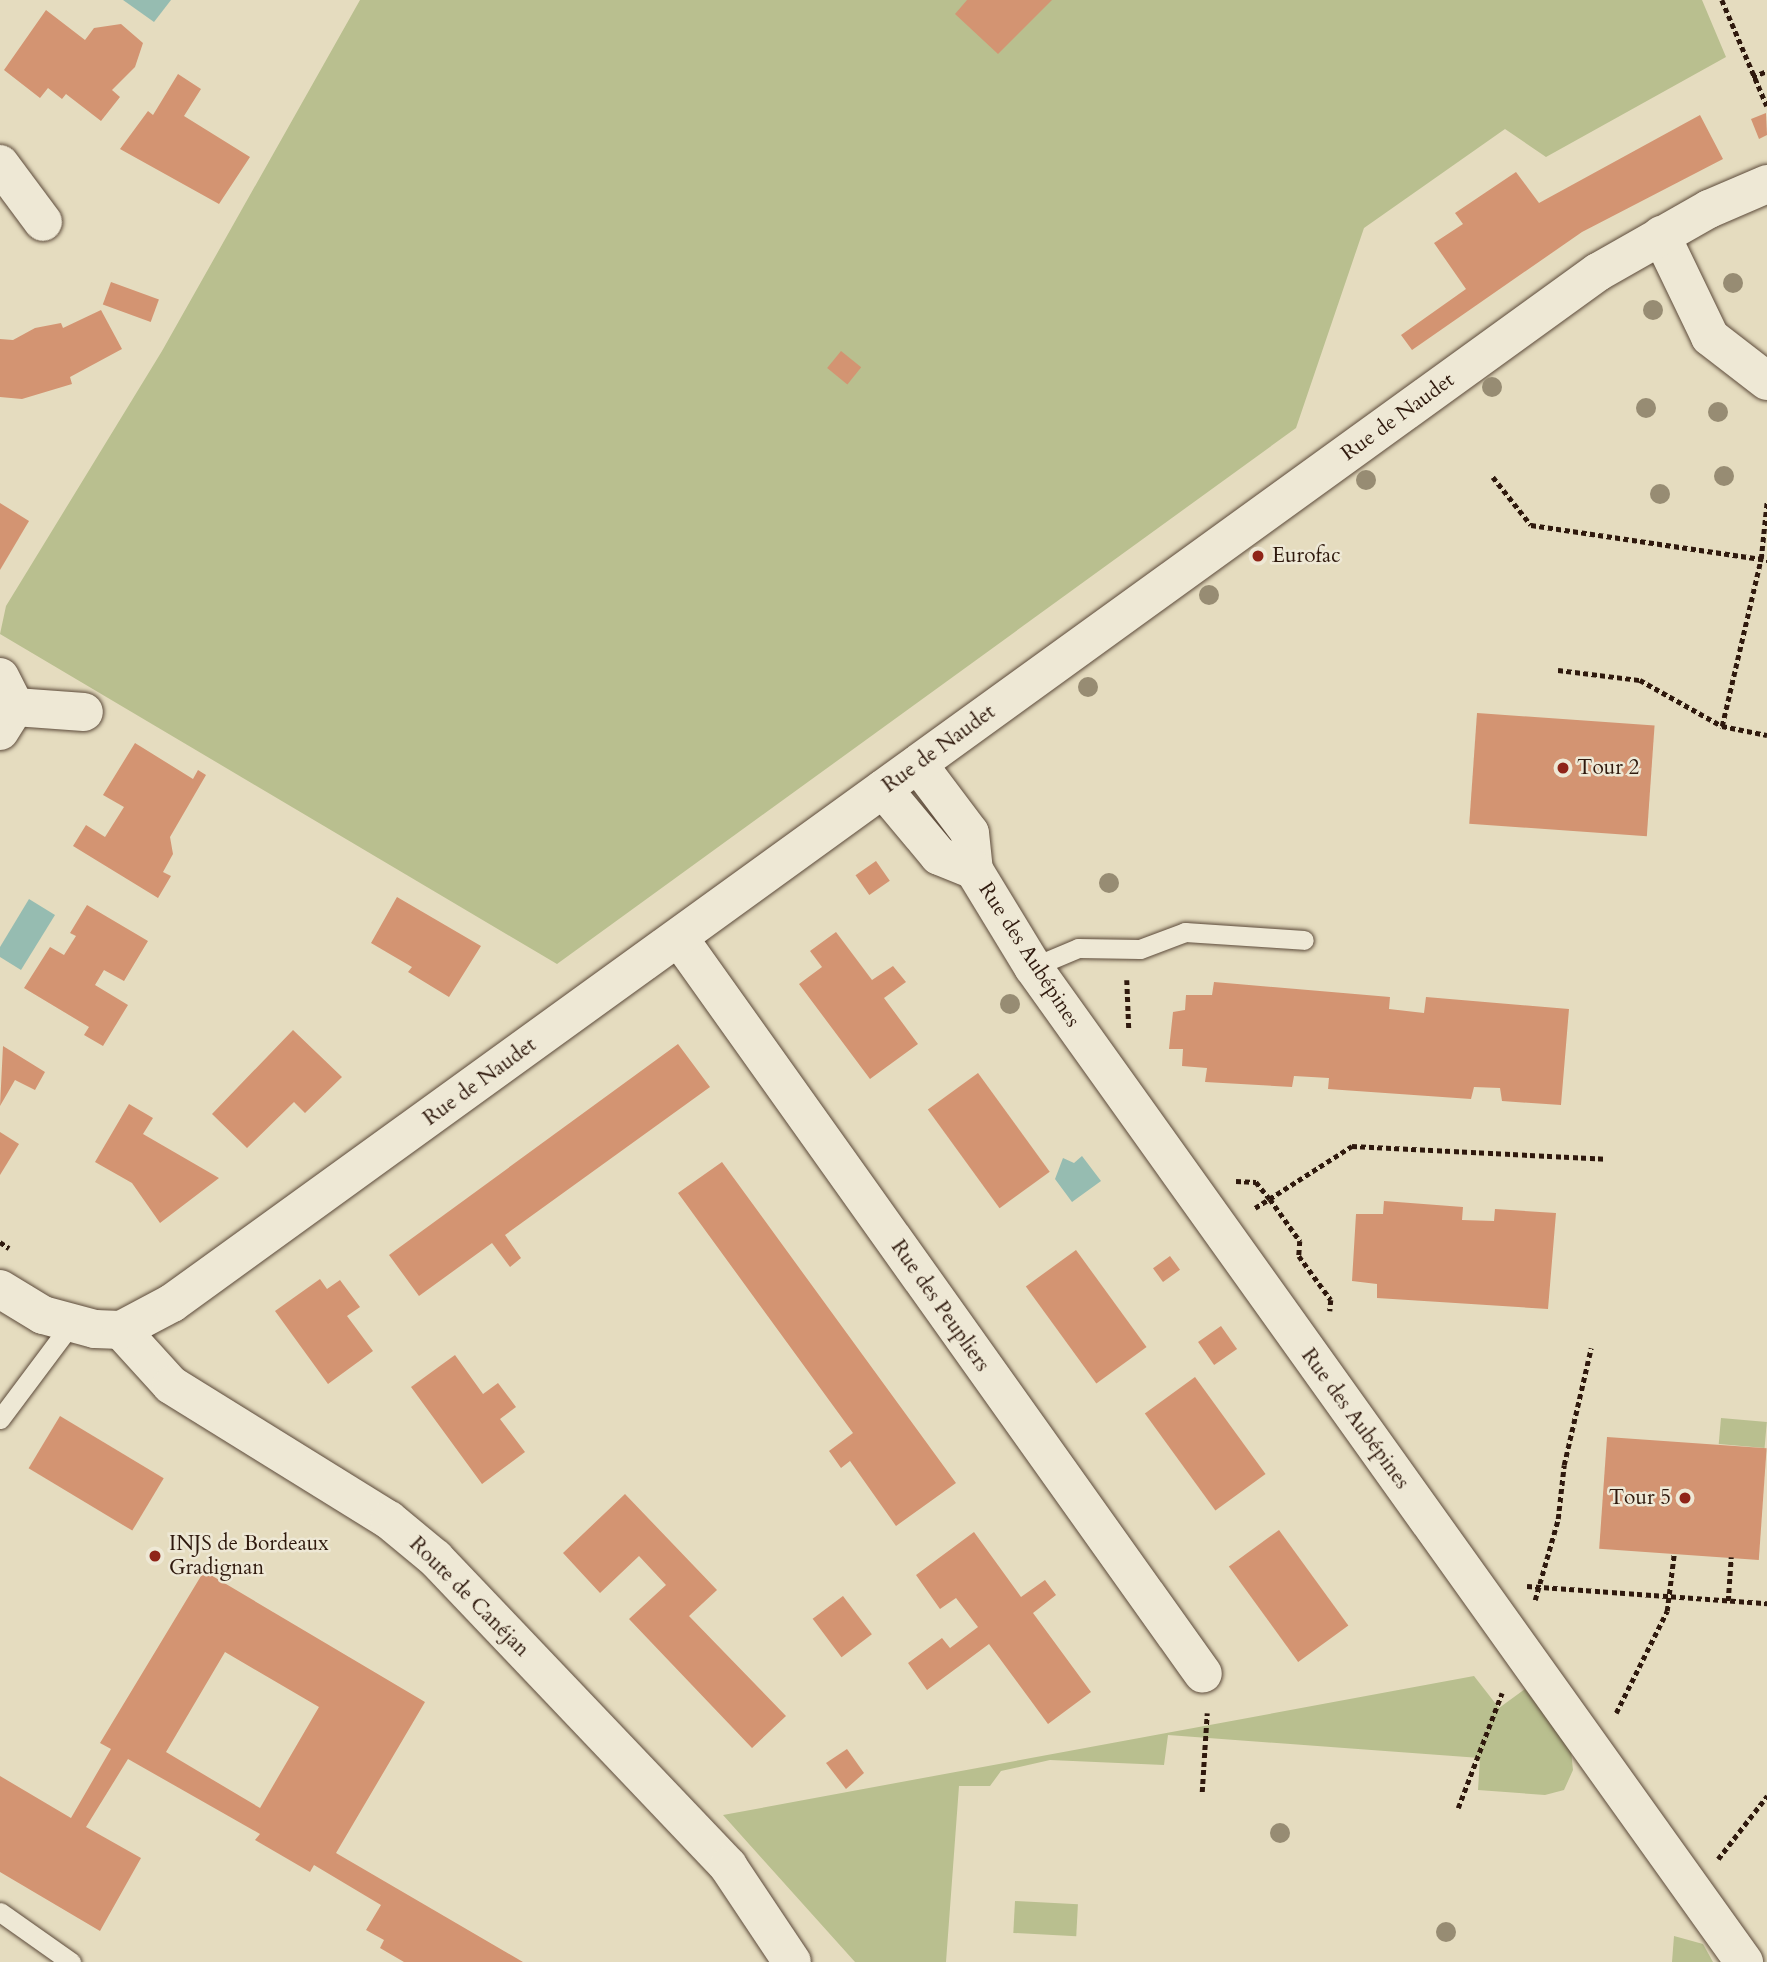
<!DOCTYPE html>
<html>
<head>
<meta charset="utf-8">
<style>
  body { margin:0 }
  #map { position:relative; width:1767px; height:1962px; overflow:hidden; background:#e5dcbf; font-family:Cardo,serif }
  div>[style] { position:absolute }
  .green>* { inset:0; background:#b9bf8f; transform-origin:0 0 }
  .water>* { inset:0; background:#96bcb1 }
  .building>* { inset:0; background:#d39472; transform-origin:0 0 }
  .path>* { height:4.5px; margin-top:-2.25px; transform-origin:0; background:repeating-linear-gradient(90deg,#2f190d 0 5px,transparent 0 8.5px) }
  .roads { filter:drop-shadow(0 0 2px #5c4a3a) drop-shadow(0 0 2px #5c4a3a) }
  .lane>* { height:19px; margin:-9.5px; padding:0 9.5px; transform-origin:9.5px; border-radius:9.5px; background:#eee8d5 }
  .street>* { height:38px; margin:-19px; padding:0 19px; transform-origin:19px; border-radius:19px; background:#eee8d5 }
  .secondary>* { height:38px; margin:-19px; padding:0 19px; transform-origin:19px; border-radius:19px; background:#eee8d5 }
  .trees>* { width:20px; height:20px; margin:-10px; border-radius:50%; background:#978c73 }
  .dots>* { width:19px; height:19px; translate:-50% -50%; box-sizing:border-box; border:4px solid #eee8d5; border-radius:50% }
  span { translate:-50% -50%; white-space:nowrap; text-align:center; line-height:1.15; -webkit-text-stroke:5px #eee8d5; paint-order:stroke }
  .street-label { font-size:21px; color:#2f190d }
  .poi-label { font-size:21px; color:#2f190d }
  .left { translate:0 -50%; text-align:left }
  .right { translate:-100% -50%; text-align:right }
</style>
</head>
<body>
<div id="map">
  <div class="green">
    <i style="clip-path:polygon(360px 0,1702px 0,1726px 57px,1546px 157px,1505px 129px,1364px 228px,1296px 428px,557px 964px,0 634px,6px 606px,162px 351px)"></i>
    <i style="left:1721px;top:1418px;width:46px;height:26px;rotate:5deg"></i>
    <i style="clip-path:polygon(1474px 1676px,1499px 1708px,1525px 1689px,1571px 1751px,1573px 1770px,1564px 1790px,1545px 1795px,1478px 1790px,1480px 1758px,1168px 1735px,1164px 1765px,1050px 1760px,1001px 1771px,990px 1786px,959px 1786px,946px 1962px,855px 1962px,723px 1815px)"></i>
    <i style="left:1015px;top:1901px;width:63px;height:32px;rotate:3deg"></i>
    <i style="clip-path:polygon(1674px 1936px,1703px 1944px,1713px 1962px,1672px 1962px)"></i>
  </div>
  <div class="water">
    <i style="clip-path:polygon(123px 0,171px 0,154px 22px)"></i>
    <i style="clip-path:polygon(29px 899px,55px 915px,21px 970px,0 957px,0 947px)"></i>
    <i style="clip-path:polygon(1082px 1156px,1101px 1181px,1072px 1202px,1055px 1179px,1063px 1158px,1074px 1163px)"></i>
  </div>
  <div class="building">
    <i style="clip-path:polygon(967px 0,1052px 0,998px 54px,955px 14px)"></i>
    <i style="clip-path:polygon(46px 10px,85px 40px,94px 28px,121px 24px,143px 43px,135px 67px,112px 90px,120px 97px,101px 121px,66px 94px,62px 99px,48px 88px,40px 98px,4px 70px)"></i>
    <i style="clip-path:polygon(178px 74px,201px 89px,184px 116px,250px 157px,219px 204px,120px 149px,148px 111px,153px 115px)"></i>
    <i style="clip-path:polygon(1766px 113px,1767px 135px,1759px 139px,1751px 119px)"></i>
    <i style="clip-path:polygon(1700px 115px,1723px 159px,1582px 232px,1412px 350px,1401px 335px,1466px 289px,1434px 243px,1463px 224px,1455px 213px,1516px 172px,1539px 203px)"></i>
    <i style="left:111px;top:282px;width:51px;height:24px;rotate:20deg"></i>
    <i style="clip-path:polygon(101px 310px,122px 349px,70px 377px,72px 384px,22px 399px,0 397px,0 339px,13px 340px,35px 328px,61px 323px,63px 328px)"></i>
    <i style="left:841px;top:351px;width:26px;height:22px;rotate:39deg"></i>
    <i style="clip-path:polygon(0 503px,29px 521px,0 570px)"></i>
    <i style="left:1477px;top:713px;width:178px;height:111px;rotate:4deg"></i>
    <i style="clip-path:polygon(135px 743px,193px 779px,198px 770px,206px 775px,170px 837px,173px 854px,163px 872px,171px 876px,158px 898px,73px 846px,86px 825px,105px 837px,124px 807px,103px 795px)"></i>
    <i style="left:876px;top:861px;width:24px;height:25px;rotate:55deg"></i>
    <i style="clip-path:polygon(397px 897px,481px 946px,449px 997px,408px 972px,412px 967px,371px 943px)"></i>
    <i style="clip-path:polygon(87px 905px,148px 941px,124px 981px,104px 970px,95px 985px,128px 1005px,103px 1046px,84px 1035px,89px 1027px,24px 988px,50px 947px,64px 955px,76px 936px,70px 933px)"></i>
    <i style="clip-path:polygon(836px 932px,872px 980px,893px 966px,906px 982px,884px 998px,918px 1044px,870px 1079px,799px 984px,822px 967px,810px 951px)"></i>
    <i style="clip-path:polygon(1214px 982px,1390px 997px,1389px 1009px,1424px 1013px,1426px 997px,1569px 1009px,1561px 1105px,1502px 1101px,1500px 1088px,1474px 1087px,1471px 1099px,1328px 1089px,1329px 1078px,1294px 1076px,1292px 1087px,1205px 1082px,1207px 1068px,1182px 1066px,1183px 1049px,1169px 1049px,1173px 1012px,1185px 1010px,1186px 995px,1212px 995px)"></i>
    <i style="clip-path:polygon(293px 1030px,342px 1077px,305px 1113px,294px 1102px,247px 1148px,212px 1114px)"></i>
    <i style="clip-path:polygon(678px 1044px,710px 1087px,505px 1235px,521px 1258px,510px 1267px,492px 1243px,419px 1296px,389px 1255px)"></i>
    <i style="clip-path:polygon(3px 1046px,45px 1072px,35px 1090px,15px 1080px,0 1106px)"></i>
    <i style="left:978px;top:1073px;width:122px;height:62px;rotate:54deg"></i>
    <i style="clip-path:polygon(129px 1104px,153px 1118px,143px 1134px,219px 1178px,160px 1223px,132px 1183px,95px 1162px)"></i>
    <i style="clip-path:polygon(0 1132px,19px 1144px,0 1175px)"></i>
    <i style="clip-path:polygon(722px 1162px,956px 1483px,896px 1526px,850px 1461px,841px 1468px,829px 1451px,853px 1433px,678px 1193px)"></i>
    <i style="clip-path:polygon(1384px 1201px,1463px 1207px,1462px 1220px,1494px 1221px,1495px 1209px,1556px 1213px,1548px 1309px,1377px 1298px,1377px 1284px,1352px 1281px,1356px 1214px,1383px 1214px)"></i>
    <i style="left:1076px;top:1250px;width:120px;height:62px;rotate:54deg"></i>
    <i style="left:1170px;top:1256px;width:17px;height:21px;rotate:54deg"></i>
    <i style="clip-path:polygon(320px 1279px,327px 1289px,340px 1280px,360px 1307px,347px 1316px,373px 1351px,328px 1384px,275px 1311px)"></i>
    <i style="left:1221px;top:1326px;width:28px;height:28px;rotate:55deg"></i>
    <i style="clip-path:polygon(455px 1355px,483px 1394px,498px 1383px,516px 1407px,500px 1419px,525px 1452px,482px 1484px,411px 1387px)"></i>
    <i style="left:1195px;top:1377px;width:120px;height:62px;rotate:54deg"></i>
    <i style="left:60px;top:1416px;width:121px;height:61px;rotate:31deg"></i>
    <i style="left:1607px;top:1437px;width:160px;height:112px;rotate:4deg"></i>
    <i style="clip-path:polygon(625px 1494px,717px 1590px,689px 1616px,786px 1716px,752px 1748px,629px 1619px,666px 1585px,639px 1556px,600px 1593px,563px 1553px)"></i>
    <i style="left:1279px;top:1530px;width:118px;height:62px;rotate:54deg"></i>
    <i style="clip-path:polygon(974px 1532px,1021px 1597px,1045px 1580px,1056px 1595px,1033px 1613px,1091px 1692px,1048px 1724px,989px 1644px,927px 1690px,908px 1663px,942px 1638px,950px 1648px,978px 1627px,956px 1598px,940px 1609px,916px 1575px)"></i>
    <i style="clip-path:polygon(evenodd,204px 1571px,425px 1702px,336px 1853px,523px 1962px,404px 1962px,380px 1948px,384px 1940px,366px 1930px,381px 1905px,314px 1865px,310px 1872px,255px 1840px,260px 1834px,128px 1759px,86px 1827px,141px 1858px,100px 1931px,0 1872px,0 1776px,71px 1818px,111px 1749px,100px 1743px,204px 1571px,225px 1652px,319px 1707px,260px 1808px,166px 1752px,225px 1652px)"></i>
    <i style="left:843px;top:1596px;width:48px;height:38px;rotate:53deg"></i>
    <i style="clip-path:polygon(847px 1749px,864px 1773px,846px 1789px,826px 1763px)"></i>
  </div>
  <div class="path">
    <i style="left:1722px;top:0;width:115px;rotate:67deg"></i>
    <i style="left:1752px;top:77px;width:16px;rotate:-22deg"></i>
    <i style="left:1493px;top:477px;width:61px;rotate:51.6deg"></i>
    <i style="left:1531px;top:525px;width:239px;rotate:8.4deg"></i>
    <i style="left:1558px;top:670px;width:83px;rotate:7deg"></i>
    <i style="left:1640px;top:680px;width:94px;rotate:29.3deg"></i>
    <i style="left:1722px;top:726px;width:46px;rotate:11.3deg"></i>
    <i style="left:1722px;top:726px;width:171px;rotate:-76.9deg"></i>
    <i style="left:1761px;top:559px;width:58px;rotate:-84.1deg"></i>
    <i style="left:1127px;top:980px;width:50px;rotate:87.7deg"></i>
    <i style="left:1236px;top:1181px;width:20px;rotate:3deg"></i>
    <i style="left:1256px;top:1182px;width:22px;rotate:51deg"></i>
    <i style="left:1270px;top:1199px;width:52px;rotate:54.5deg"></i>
    <i style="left:1300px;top:1241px;width:15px;rotate:94deg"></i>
    <i style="left:1299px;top:1256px;width:54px;rotate:54deg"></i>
    <i style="left:1331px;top:1300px;width:11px;rotate:95deg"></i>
    <i style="left:1255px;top:1208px;width:115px;rotate:-32.6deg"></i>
    <i style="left:1352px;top:1146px;width:254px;rotate:2.9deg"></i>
    <i style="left:0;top:1242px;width:11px;rotate:34deg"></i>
    <i style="left:1527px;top:1586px;width:241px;rotate:4.1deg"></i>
    <i style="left:1535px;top:1600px;width:84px;rotate:-74.1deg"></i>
    <i style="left:1558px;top:1519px;width:54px;rotate:-83.7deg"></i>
    <i style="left:1564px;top:1465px;width:120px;rotate:-77deg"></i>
    <i style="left:1728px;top:1601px;width:44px;rotate:-86.1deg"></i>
    <i style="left:1616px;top:1713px;width:114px;rotate:-63.4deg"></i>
    <i style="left:1667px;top:1611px;width:57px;rotate:-83deg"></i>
    <i style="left:1202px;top:1792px;width:79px;rotate:-86.4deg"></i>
    <i style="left:1458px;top:1808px;width:123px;rotate:-69.1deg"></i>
    <i style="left:1718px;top:1859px;width:80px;rotate:-52.1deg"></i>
  </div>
  <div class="roads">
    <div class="lane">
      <i style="left:1033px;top:967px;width:49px;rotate:-22.9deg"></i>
      <i style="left:1078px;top:948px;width:62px;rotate:0.9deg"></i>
      <i style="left:1140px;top:949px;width:48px;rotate:-20.7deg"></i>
      <i style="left:1185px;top:932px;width:119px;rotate:3.8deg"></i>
      <i style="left:0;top:1419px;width:119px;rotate:-53.2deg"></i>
      <i style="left:0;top:1912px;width:87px;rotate:35.2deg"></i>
    </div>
    <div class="street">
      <i style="left:0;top:164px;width:72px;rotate:53.4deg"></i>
      <i style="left:1661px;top:235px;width:113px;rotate:64.3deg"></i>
      <i style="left:1710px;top:337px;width:72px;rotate:37.7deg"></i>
      <i style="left:0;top:677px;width:34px;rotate:63deg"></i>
      <i style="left:0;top:731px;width:28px;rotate:-58deg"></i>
      <i style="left:15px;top:707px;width:69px;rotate:4.1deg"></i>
      <i style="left:918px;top:764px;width:86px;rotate:53deg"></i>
      <i style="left:970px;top:833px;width:37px;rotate:84deg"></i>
      <i style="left:974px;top:870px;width:114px;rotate:58.7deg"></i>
      <i style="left:1033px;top:967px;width:1223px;rotate:54.45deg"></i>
      <i style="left:883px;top:789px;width:87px;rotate:50.1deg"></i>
      <i style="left:939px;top:856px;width:38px;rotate:22deg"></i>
      <i style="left:679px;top:938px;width:903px;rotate:54.55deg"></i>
      <i style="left:121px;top:1330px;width:74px;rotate:47.7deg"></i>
      <i style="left:171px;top:1385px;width:256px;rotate:31.8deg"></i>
      <i style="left:389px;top:1520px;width:60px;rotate:39.6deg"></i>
      <i style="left:435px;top:1558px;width:425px;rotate:46.4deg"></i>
      <i style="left:728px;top:1866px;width:115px;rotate:56.3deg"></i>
    </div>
    <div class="secondary">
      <i style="left:0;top:1289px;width:50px;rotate:31.2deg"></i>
      <i style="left:43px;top:1315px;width:54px;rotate:15.1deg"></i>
      <i style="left:95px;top:1329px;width:26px;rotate:2deg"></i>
      <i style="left:121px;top:1330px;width:58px;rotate:-27.9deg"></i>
      <i style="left:172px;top:1303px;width:1760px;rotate:-35.87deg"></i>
      <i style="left:1598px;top:272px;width:128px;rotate:-29.6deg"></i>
      <i style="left:1709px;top:209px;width:63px;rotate:-23.3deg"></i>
    </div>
  </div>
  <div class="trees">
    <i style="left:1733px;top:283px"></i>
    <i style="left:1653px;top:310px"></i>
    <i style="left:1492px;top:387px"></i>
    <i style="left:1646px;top:408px"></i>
    <i style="left:1718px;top:412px"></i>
    <i style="left:1724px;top:476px"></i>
    <i style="left:1366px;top:480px"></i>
    <i style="left:1660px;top:494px"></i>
    <i style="left:1209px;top:595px"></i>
    <i style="left:1088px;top:687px"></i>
    <i style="left:1109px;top:883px"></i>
    <i style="left:1010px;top:1004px"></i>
    <i style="left:1280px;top:1833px"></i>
    <i style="left:1446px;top:1932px"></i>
  </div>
  <div class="dots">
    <i style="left:1258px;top:556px;background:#8f2418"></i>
    <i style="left:1563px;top:768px;background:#8f2418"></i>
    <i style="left:1685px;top:1498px;background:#8f2418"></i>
    <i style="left:155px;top:1556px;background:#8f2418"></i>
  </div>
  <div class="street-label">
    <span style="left:1398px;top:417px;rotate:-36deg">Rue de Naudet</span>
    <span style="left:939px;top:749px;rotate:-36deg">Rue de Naudet</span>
    <span style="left:1029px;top:955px;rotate:57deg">Rue des Aubépines</span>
    <span style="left:480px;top:1082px;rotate:-36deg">Rue de Naudet</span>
    <span style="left:940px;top:1306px;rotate:55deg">Rue des Peupliers</span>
    <span style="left:1355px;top:1419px;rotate:54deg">Rue des Aubépines</span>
    <span style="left:469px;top:1597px;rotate:45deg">Route de Canéjan</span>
  </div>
  <div class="poi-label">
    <span class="left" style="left:1272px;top:556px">Eurofac</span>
    <span class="left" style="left:1577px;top:768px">Tour 2</span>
    <span class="right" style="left:1671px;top:1498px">Tour 5</span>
    <span class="left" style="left:169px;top:1556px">INJS de Bordeaux<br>Gradignan</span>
  </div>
</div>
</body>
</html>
